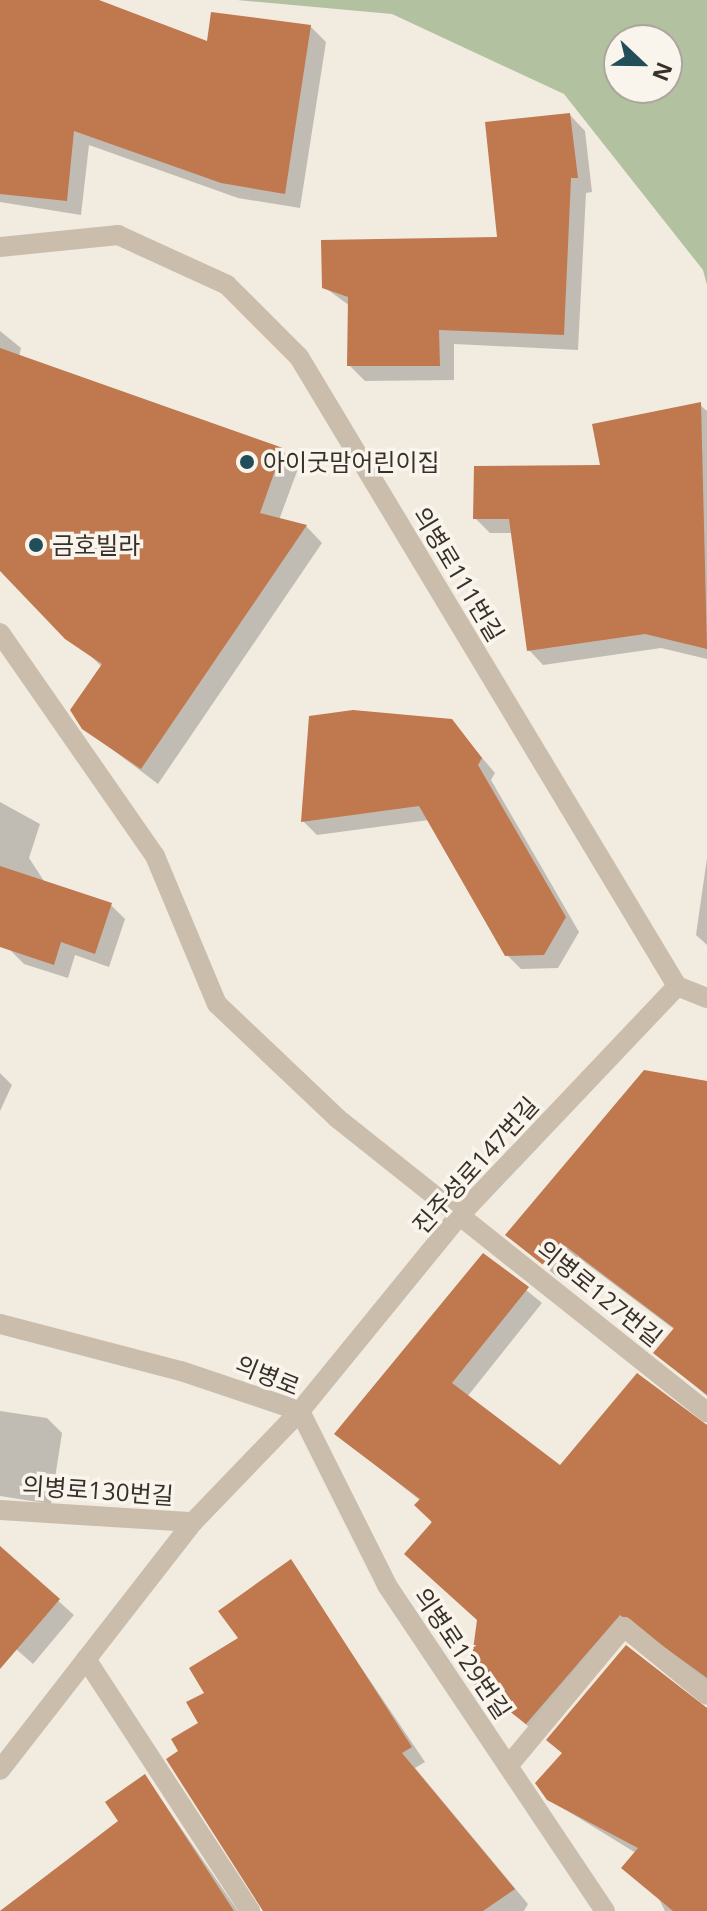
<!DOCTYPE html>
<html>
<head>
<meta charset="utf-8">
<style>
  body { margin:0 }
  #map { position:relative; width:707px; height:1911px; overflow:hidden; background:#f2ebe0; font-family:"Open Sans","Noto Sans KR",sans-serif }
  div>[style] { position:absolute }
  .green>* { inset:0; background:#b2c1a0 }
  .shadow>* { inset:0; background:#0003 }
  .building>* { inset:0; background:#c0784f }
  .minor>* { height:20px; margin:-10px; padding:0 10px; transform-origin:10px; border-radius:10px; background:#cabdac }
  .dots>* { width:22px; height:22px; translate:-50% -50%; box-sizing:border-box; border:4px solid #faf5ec; border-radius:50% }
  span { translate:-50% -50%; white-space:nowrap; text-align:center; line-height:1.15; -webkit-text-stroke:7px #faf5ec; paint-order:stroke }
  .poi-label { font-size:24px; color:#38302a }
  .left { translate:0 -50%; text-align:left }
  .street-label { font-size:24px; color:#38302a }
  .north { position:absolute; left:603px; top:24px; width:80px; height:80px; box-sizing:border-box; background:#faf5ec; border:2px solid #aca69e; border-radius:50%; rotate:112deg; font-size:22px; font-weight:700; line-height:32px; text-align:center; color:#38302a }
  .north::after { content:''; display:block; margin:auto; width:28px; height:36px; background:#214e58; clip-path:polygon(50% 0,100% 100%,50% 72%,0 100%) }
</style>
</head>
<body>
<div id="map">
  <div class="green">
    <i style="clip-path:polygon(evenodd,237px 0,707px 0,707px 285px,703px 270px,564px 94px,392px 14px,237px 0,619px 40px,667px 40px,667px 88px,619px 88px,619px 40px)"></i>
  </div>
  <div class="shadow">
    <i style="clip-path:polygon(0 0,93px 0,209px 44px,311px 27px,326px 42px,300px 208px,238px 198px,89px 145px,81px 215px,0 202px)"></i>
    <i style="clip-path:polygon(570px 115px,585px 131px,592px 192px,586px 193px,578px 350px,454px 344px,454px 380px,365px 381px,349px 365px,350px 306px,324px 287px,500px 239px)"></i>
    <i style="clip-path:polygon(0 331px,21px 348px,19px 357px,282px 450px,299px 466px,279px 520px,306px 526px,322px 543px,158px 784px,84px 728px,102px 667px,0 568px)"></i>
    <i style="clip-path:polygon(700px 405px,707px 411px,707px 659px,661px 648px,543px 665px,529px 650px,513px 533px,490px 533px,475px 518px,602px 467px)"></i>
    <i style="clip-path:polygon(451px 721px,495px 773px,491px 780px,579px 932px,558px 968px,521px 969px,507px 955px,429px 820px,317px 835px,303px 821px)"></i>
    <i style="clip-path:polygon(0 802px,40px 824px,29px 858px,46px 884px,111px 905px,125px 919px,109px 967px,75px 955px,68px 978px,24px 964px,8px 948px,0 933px)"></i>
    <i style="clip-path:polygon(707px 858px,707px 945px,696px 935px)"></i>
    <i style="clip-path:polygon(0 1073px,12px 1085px,0 1111px)"></i>
    <i style="clip-path:polygon(707px 1084px,707px 1396px,656px 1353px,675px 1330px,579px 1258px,561px 1280px,507px 1235px)"></i>
    <i style="clip-path:polygon(483px 1255px,542px 1303px,467px 1397px,560px 1467px,707px 1424px,707px 1682px,636px 1628px,541px 1737px,471px 1679px,479px 1620px,421px 1501px,336px 1434px)"></i>
    <i style="clip-path:polygon(0 1411px,47px 1418px,62px 1433px,51px 1504px,0 1496px)"></i>
    <i style="clip-path:polygon(0 1549px,74px 1615px,33px 1664px,0 1635px)"></i>
    <i style="clip-path:polygon(290px 1562px,425px 1762px,415px 1768px,528px 1904px,524px 1911px,263px 1911px,181px 1751px,201px 1724px,207px 1693px)"></i>
    <i style="clip-path:polygon(707px 1707px,707px 1911px,665px 1911px,636px 1853px,548px 1799px,564px 1755px,549px 1740px)"></i>
    <i style="clip-path:polygon(145px 1776px,238px 1911px,0 1911px,120px 1822px)"></i>
  </div>
  <div class="building">
    <i style="clip-path:polygon(0 0,99px 0,207px 41px,211px 12px,311px 25px,285px 194px,221px 183px,74px 131px,67px 201px,0 194px)"></i>
    <i style="clip-path:polygon(570px 113px,578px 178px,571px 178px,564px 335px,439px 330px,440px 366px,347px 366px,348px 297px,322px 288px,321px 240px,497px 237px,485px 122px)"></i>
    <i style="clip-path:polygon(0 348px,283px 448px,260px 513px,307px 525px,141px 769px,82px 729px,70px 710px,102px 664px,65px 639px,0 571px)"></i>
    <i style="clip-path:polygon(701px 402px,707px 649px,645px 634px,527px 651px,509px 519px,473px 519px,474px 466px,600px 465px,592px 424px)"></i>
    <i style="clip-path:polygon(353px 710px,452px 719px,482px 758px,478px 765px,566px 917px,544px 955px,505px 956px,419px 806px,301px 822px,309px 716px)"></i>
    <i style="clip-path:polygon(0 866px,112px 903px,95px 954px,61px 942px,54px 965px,0 947px)"></i>
    <i style="clip-path:polygon(644px 1070px,707px 1081px,707px 1395px,653px 1353px,674px 1328px,564px 1245px,546px 1267px,505px 1235px)"></i>
    <i style="clip-path:polygon(483px 1253px,529px 1287px,452px 1383px,560px 1465px,637px 1373px,707px 1425px,707px 1678px,620px 1615px,526px 1724px,469px 1680px,477px 1620px,404px 1554px,432px 1522px,414px 1505px,420px 1499px,334px 1434px)"></i>
    <i style="clip-path:polygon(0 1546px,60px 1599px,0 1669px)"></i>
    <i style="clip-path:polygon(291px 1559px,412px 1747px,402px 1753px,515px 1889px,483px 1911px,263px 1911px,166px 1759px,178px 1751px,171px 1739px,198px 1723px,186px 1702px,204px 1693px,189px 1668px,238px 1638px,218px 1611px)"></i>
    <i style="clip-path:polygon(626px 1645px,707px 1708px,707px 1911px,673px 1911px,621px 1868px,638px 1848px,547px 1800px,535px 1783px,562px 1753px,546px 1740px)"></i>
    <i style="clip-path:polygon(145px 1774px,234px 1911px,0 1911px,118px 1821px,105px 1802px)"></i>
  </div>
  <div class="minor">
    <i style="left:0;top:247px;width:119px;rotate:-5.8deg"></i>
    <i style="left:118px;top:235px;width:120px;rotate:24.6deg"></i>
    <i style="left:227px;top:285px;width:102px;rotate:45deg"></i>
    <i style="left:299px;top:357px;width:734px;rotate:59deg"></i>
    <i style="left:0;top:633px;width:272px;rotate:55.2deg"></i>
    <i style="left:155px;top:856px;width:160px;rotate:67.3deg"></i>
    <i style="left:217px;top:1004px;width:166px;rotate:43.5deg"></i>
    <i style="left:337px;top:1118px;width:473px;rotate:38.5deg"></i>
    <i style="left:0;top:1324px;width:187px;rotate:14.6deg"></i>
    <i style="left:181px;top:1371px;width:126px;rotate:18.6deg"></i>
    <i style="left:300px;top:1411px;width:154px;rotate:133.9deg"></i>
    <i style="left:193px;top:1522px;width:314px;rotate:127.9deg"></i>
    <i style="left:0;top:1510px;width:193px;rotate:3.6deg"></i>
    <i style="left:86px;top:1659px;width:301px;rotate:56.9deg"></i>
    <i style="left:508px;top:1766px;width:181px;rotate:-50.2deg"></i>
    <i style="left:624px;top:1627px;width:107px;rotate:39.3deg"></i>
    <i style="left:605px;top:1911px;width:392px;rotate:-123.8deg"></i>
    <i style="left:387px;top:1585px;width:195px;rotate:-116.6deg"></i>
    <i style="left:300px;top:1411px;width:253px;rotate:-50.8deg"></i>
    <i style="left:460px;top:1215px;width:315px;rotate:-46.5deg"></i>
    <i style="left:677px;top:986px;width:32px;rotate:22deg"></i>
  </div>
  <div class="dots">
    <i style="left:247px;top:462px;background:#214e58"></i>
    <i style="left:36px;top:545px;background:#214e58"></i>
  </div>
  <div class="poi-label">
    <span class="left" style="left:263px;top:462px">아이굿맘어린이집</span>
    <span class="left" style="left:52px;top:545px">금호빌라</span>
  </div>
  <div class="street-label">
    <span style="left:459px;top:574px;rotate:59deg">의병로111번길</span>
    <span style="left:475px;top:1165px;rotate:-48deg">진주성로147번길</span>
    <span style="left:600px;top:1293px;rotate:39deg">의병로127번길</span>
    <span style="left:268px;top:1375px;rotate:22deg">의병로</span>
    <span style="left:98px;top:1490px;rotate:4deg">의병로130번길</span>
    <span style="left:463px;top:1653px;rotate:56deg">의병로129번길</span>
  </div>
  <div class="north">N</div>
</div>
</body>
</html>
